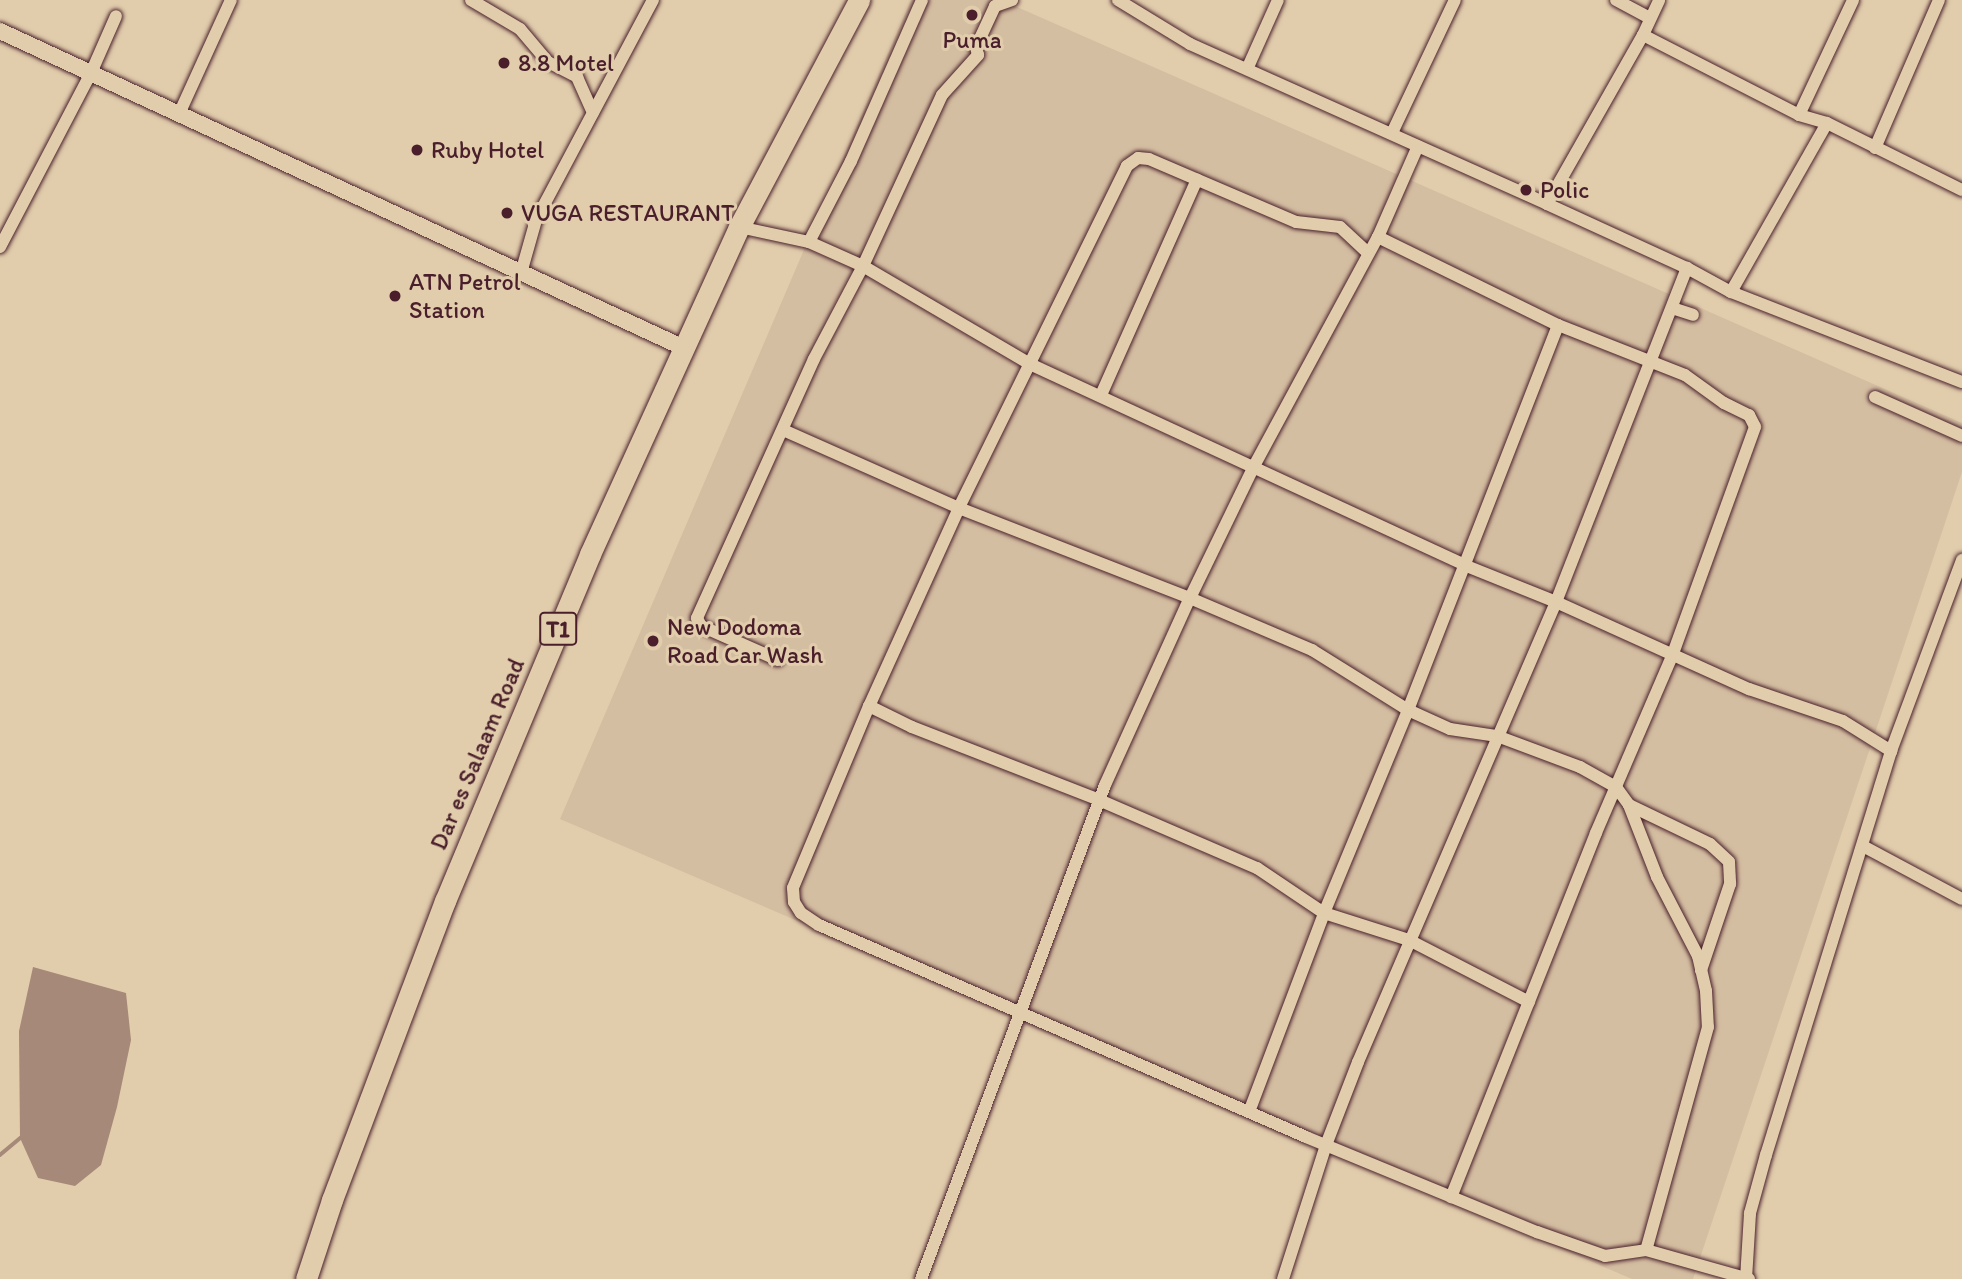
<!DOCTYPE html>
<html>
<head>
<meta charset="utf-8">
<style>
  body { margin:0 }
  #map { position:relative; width:1962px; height:1279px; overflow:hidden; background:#e1cdac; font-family:Itim,sans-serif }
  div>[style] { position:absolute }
  .built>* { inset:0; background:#d4bea1 }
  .water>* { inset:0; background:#a68979 }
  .stream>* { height:3.5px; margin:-1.75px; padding:0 1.75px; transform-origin:1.75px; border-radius:1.75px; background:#a68979 }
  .roads { filter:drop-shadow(0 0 2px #4a1f2b) drop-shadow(0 0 2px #4a1f2b) }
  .minor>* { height:12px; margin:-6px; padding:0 6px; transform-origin:6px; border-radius:6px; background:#e1cdac }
  .tertiary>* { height:16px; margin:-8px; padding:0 8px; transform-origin:8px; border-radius:8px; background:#e1cdac }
  .trunk>* { height:21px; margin:-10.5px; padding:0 10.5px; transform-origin:10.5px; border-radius:10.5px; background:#e1cdac }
  .dots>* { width:19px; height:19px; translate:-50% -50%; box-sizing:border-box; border:4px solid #e1cdac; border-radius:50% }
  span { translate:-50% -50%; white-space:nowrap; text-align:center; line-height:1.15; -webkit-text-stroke:6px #e1cdac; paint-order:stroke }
  .shield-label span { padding:2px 5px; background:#e1cdac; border:2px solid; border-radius:5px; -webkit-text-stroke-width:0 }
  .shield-label { font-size:23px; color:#4a1f2b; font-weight:700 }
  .poi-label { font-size:24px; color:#4a1f2b }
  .left { translate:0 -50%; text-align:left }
  .street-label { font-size:24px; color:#4a1f2b }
</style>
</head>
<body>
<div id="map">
  <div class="built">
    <i style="clip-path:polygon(911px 0,1001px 0,1962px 423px,1962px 472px,1693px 1279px,1632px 1279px,560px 819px)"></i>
  </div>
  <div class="water">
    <i style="clip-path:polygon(33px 967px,126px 993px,131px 1040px,117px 1107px,101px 1165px,75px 1186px,38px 1178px,20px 1138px,19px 1031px)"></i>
  </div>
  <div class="stream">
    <i style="left:0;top:1155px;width:26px;rotate:-40deg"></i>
  </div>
  <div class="roads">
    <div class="minor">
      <i style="left:471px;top:0;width:57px;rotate:30.6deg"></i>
      <i style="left:520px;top:29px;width:43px;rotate:49.7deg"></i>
      <i style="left:548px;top:62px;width:33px;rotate:27deg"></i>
      <i style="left:577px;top:77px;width:39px;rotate:66deg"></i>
      <i style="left:1118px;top:0;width:84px;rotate:31.4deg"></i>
      <i style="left:1190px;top:44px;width:391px;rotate:24.1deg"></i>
      <i style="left:1547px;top:204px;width:154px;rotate:24.6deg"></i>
      <i style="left:1687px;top:268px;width:50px;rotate:28.6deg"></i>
      <i style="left:1731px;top:292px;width:248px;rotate:21.3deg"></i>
      <i style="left:1616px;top:0;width:38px;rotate:28deg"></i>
      <i style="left:1643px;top:35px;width:175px;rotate:27.1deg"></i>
      <i style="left:1799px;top:115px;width:29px;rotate:16deg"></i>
      <i style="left:1827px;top:123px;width:151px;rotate:26.4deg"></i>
      <i style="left:1248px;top:67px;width:73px;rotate:-65.9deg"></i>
      <i style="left:179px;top:114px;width:125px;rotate:-65.5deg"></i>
      <i style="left:1799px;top:115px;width:127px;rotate:-64.8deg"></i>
      <i style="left:1392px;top:133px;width:147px;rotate:-64.7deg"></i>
      <i style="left:1875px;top:148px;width:161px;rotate:-66.6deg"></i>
      <i style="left:1547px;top:204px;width:194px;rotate:-60.4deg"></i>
      <i style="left:1643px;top:35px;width:38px;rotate:-65deg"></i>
      <i style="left:739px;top:227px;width:72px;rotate:12.1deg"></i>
      <i style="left:809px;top:242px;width:59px;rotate:24deg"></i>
      <i style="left:863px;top:266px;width:196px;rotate:30.4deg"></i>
      <i style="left:1032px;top:365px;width:476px;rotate:24.8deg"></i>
      <i style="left:1464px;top:565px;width:99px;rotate:21.9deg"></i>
      <i style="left:1556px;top:602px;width:212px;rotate:24.3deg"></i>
      <i style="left:1749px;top:689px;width:99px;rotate:18.8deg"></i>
      <i style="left:1843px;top:721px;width:57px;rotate:32deg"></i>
      <i style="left:1378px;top:237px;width:200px;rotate:26.1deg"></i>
      <i style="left:1558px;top:325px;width:136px;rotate:21.5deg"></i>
      <i style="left:1685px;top:375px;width:48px;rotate:35.7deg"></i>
      <i style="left:1724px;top:403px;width:28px;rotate:26deg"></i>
      <i style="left:1749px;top:415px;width:13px;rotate:63deg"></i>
      <i style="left:1755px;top:427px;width:241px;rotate:109.9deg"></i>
      <i style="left:1673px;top:654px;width:195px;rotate:113.3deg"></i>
      <i style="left:1596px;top:833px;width:392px;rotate:111.7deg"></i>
      <i style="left:809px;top:242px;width:91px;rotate:-62.6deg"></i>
      <i style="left:851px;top:161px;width:176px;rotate:-66.2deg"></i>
      <i style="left:0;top:247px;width:196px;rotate:-62.4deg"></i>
      <i style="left:91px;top:73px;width:62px;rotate:-66.3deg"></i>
      <i style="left:1368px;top:253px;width:38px;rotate:-137deg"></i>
      <i style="left:1340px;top:227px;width:44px;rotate:-173.5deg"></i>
      <i style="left:1296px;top:222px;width:160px;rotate:-156.8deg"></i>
      <i style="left:1149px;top:159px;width:11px;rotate:-175deg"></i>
      <i style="left:1138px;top:158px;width:14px;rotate:144deg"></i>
      <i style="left:1127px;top:166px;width:381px;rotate:116.2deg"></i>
      <i style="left:959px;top:508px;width:217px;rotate:114.4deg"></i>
      <i style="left:869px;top:706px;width:197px;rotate:112.7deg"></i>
      <i style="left:793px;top:888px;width:14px;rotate:86deg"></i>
      <i style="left:794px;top:902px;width:13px;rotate:58deg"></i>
      <i style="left:801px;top:913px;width:22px;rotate:34deg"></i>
      <i style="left:819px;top:925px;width:531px;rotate:23.52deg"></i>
      <i style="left:1306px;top:1137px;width:250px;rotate:22.4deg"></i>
      <i style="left:1537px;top:1232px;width:72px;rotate:19.4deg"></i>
      <i style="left:1605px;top:1256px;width:41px;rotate:-8.3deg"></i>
      <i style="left:1646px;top:1250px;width:107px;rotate:15.7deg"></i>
      <i style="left:521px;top:273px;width:55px;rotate:-74.2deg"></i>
      <i style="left:536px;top:220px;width:249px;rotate:-62deg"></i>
      <i style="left:1731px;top:292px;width:194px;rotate:-60.4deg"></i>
      <i style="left:1672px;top:308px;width:22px;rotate:18deg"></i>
      <i style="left:1101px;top:395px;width:236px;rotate:-66deg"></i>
      <i style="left:1875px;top:397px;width:95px;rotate:24.1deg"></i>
      <i style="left:783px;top:430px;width:193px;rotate:23.9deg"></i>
      <i style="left:959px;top:508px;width:248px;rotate:21.3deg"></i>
      <i style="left:1190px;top:598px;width:133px;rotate:23.1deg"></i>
      <i style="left:1312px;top:650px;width:113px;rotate:32deg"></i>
      <i style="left:1408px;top:710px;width:46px;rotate:24.3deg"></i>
      <i style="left:1450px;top:729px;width:48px;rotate:8.5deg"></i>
      <i style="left:1497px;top:736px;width:89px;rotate:20.5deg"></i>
      <i style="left:1580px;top:767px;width:41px;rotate:29.1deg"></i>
      <i style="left:1616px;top:787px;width:22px;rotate:54deg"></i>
      <i style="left:1629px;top:805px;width:90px;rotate:25.7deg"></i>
      <i style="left:1710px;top:844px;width:26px;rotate:43deg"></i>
      <i style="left:1729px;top:862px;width:22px;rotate:87deg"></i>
      <i style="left:1730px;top:884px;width:91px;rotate:108.6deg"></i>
      <i style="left:778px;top:660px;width:84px;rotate:-156.2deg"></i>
      <i style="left:701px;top:626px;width:9px;rotate:-117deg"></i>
      <i style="left:697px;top:618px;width:284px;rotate:-65.7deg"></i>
      <i style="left:814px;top:359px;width:105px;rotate:-62.2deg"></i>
      <i style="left:863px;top:266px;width:188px;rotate:-65.2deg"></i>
      <i style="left:942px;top:95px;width:54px;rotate:-48deg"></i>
      <i style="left:978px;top:55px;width:8px;rotate:-104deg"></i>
      <i style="left:976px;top:47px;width:45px;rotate:-65.1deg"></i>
      <i style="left:995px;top:6px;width:18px;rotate:-19deg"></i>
      <i style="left:869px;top:706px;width:48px;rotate:26deg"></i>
      <i style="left:912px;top:727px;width:201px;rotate:21.3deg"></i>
      <i style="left:1099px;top:800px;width:172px;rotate:23.3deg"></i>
      <i style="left:1257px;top:868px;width:81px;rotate:33.9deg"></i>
      <i style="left:1324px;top:913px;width:89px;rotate:17.6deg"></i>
      <i style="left:1409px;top:940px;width:135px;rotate:27.3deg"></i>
      <i style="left:1629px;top:805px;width:77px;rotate:68.7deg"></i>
      <i style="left:1657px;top:877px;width:89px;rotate:62.6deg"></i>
      <i style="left:1698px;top:956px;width:36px;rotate:77deg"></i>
      <i style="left:1706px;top:991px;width:36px;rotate:87deg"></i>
      <i style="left:1708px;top:1027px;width:231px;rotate:105.5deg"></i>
      <i style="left:1863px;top:846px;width:112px;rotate:28.2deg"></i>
      <i style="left:1249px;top:1112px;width:213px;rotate:-69.3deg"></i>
      <i style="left:1324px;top:913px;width:220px;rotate:-67.5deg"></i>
      <i style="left:1408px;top:710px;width:413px;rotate:-68.7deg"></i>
      <i style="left:921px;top:1279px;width:527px;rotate:-69.57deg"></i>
      <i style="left:1105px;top:785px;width:205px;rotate:-65.6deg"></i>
      <i style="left:1190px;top:598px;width:147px;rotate:-64.1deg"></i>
      <i style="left:1254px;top:466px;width:260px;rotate:-61.6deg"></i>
      <i style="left:1378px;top:237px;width:99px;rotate:-66.3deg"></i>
      <i style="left:1283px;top:1279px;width:141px;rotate:-72.2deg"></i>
      <i style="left:1326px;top:1145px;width:89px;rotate:-68.9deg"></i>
      <i style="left:1358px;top:1062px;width:501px;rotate:-66.71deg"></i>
      <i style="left:1556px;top:602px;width:359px;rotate:-68.6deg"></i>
      <i style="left:1746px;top:1279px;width:66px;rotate:-86.5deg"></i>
      <i style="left:1750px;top:1213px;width:60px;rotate:-74.6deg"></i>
      <i style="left:1766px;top:1155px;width:423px;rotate:-72.8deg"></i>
      <i style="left:1891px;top:751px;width:204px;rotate:-69.6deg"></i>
    </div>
    <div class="tertiary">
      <i style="left:0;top:31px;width:752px;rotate:24.86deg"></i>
    </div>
    <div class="trunk">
      <i style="left:306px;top:1279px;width:83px;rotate:-71.8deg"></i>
      <i style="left:332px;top:1200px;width:320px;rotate:-69.3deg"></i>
      <i style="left:445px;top:901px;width:376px;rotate:-67.3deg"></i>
      <i style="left:590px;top:554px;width:359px;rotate:-65.5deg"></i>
      <i style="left:739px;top:227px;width:257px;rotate:-62.1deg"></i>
    </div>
  </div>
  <div class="dots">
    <i style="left:972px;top:15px;background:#4a1f2b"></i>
    <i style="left:504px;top:63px;background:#4a1f2b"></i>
    <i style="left:417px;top:150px;background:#4a1f2b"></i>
    <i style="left:1526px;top:190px;background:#4a1f2b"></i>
    <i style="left:507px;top:213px;background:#4a1f2b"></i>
    <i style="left:395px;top:296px;background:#4a1f2b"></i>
    <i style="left:653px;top:641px;background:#4a1f2b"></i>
  </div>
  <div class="shield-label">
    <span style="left:558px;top:629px">T1</span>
  </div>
  <div class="poi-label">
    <span style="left:972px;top:40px">Puma</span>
    <span class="left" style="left:518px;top:63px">8.8 Motel</span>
    <span class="left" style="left:431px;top:150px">Ruby Hotel</span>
    <span class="left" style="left:1540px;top:190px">Polic</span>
    <span class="left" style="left:521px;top:213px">VUGA RESTAURANT</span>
    <span class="left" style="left:409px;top:296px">ATN Petrol<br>Station</span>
    <span class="left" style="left:667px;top:641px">New Dodoma<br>Road Car Wash</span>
  </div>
  <div class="street-label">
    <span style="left:477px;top:754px;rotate:-67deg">Dar es Salaam Road</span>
  </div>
</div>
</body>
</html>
